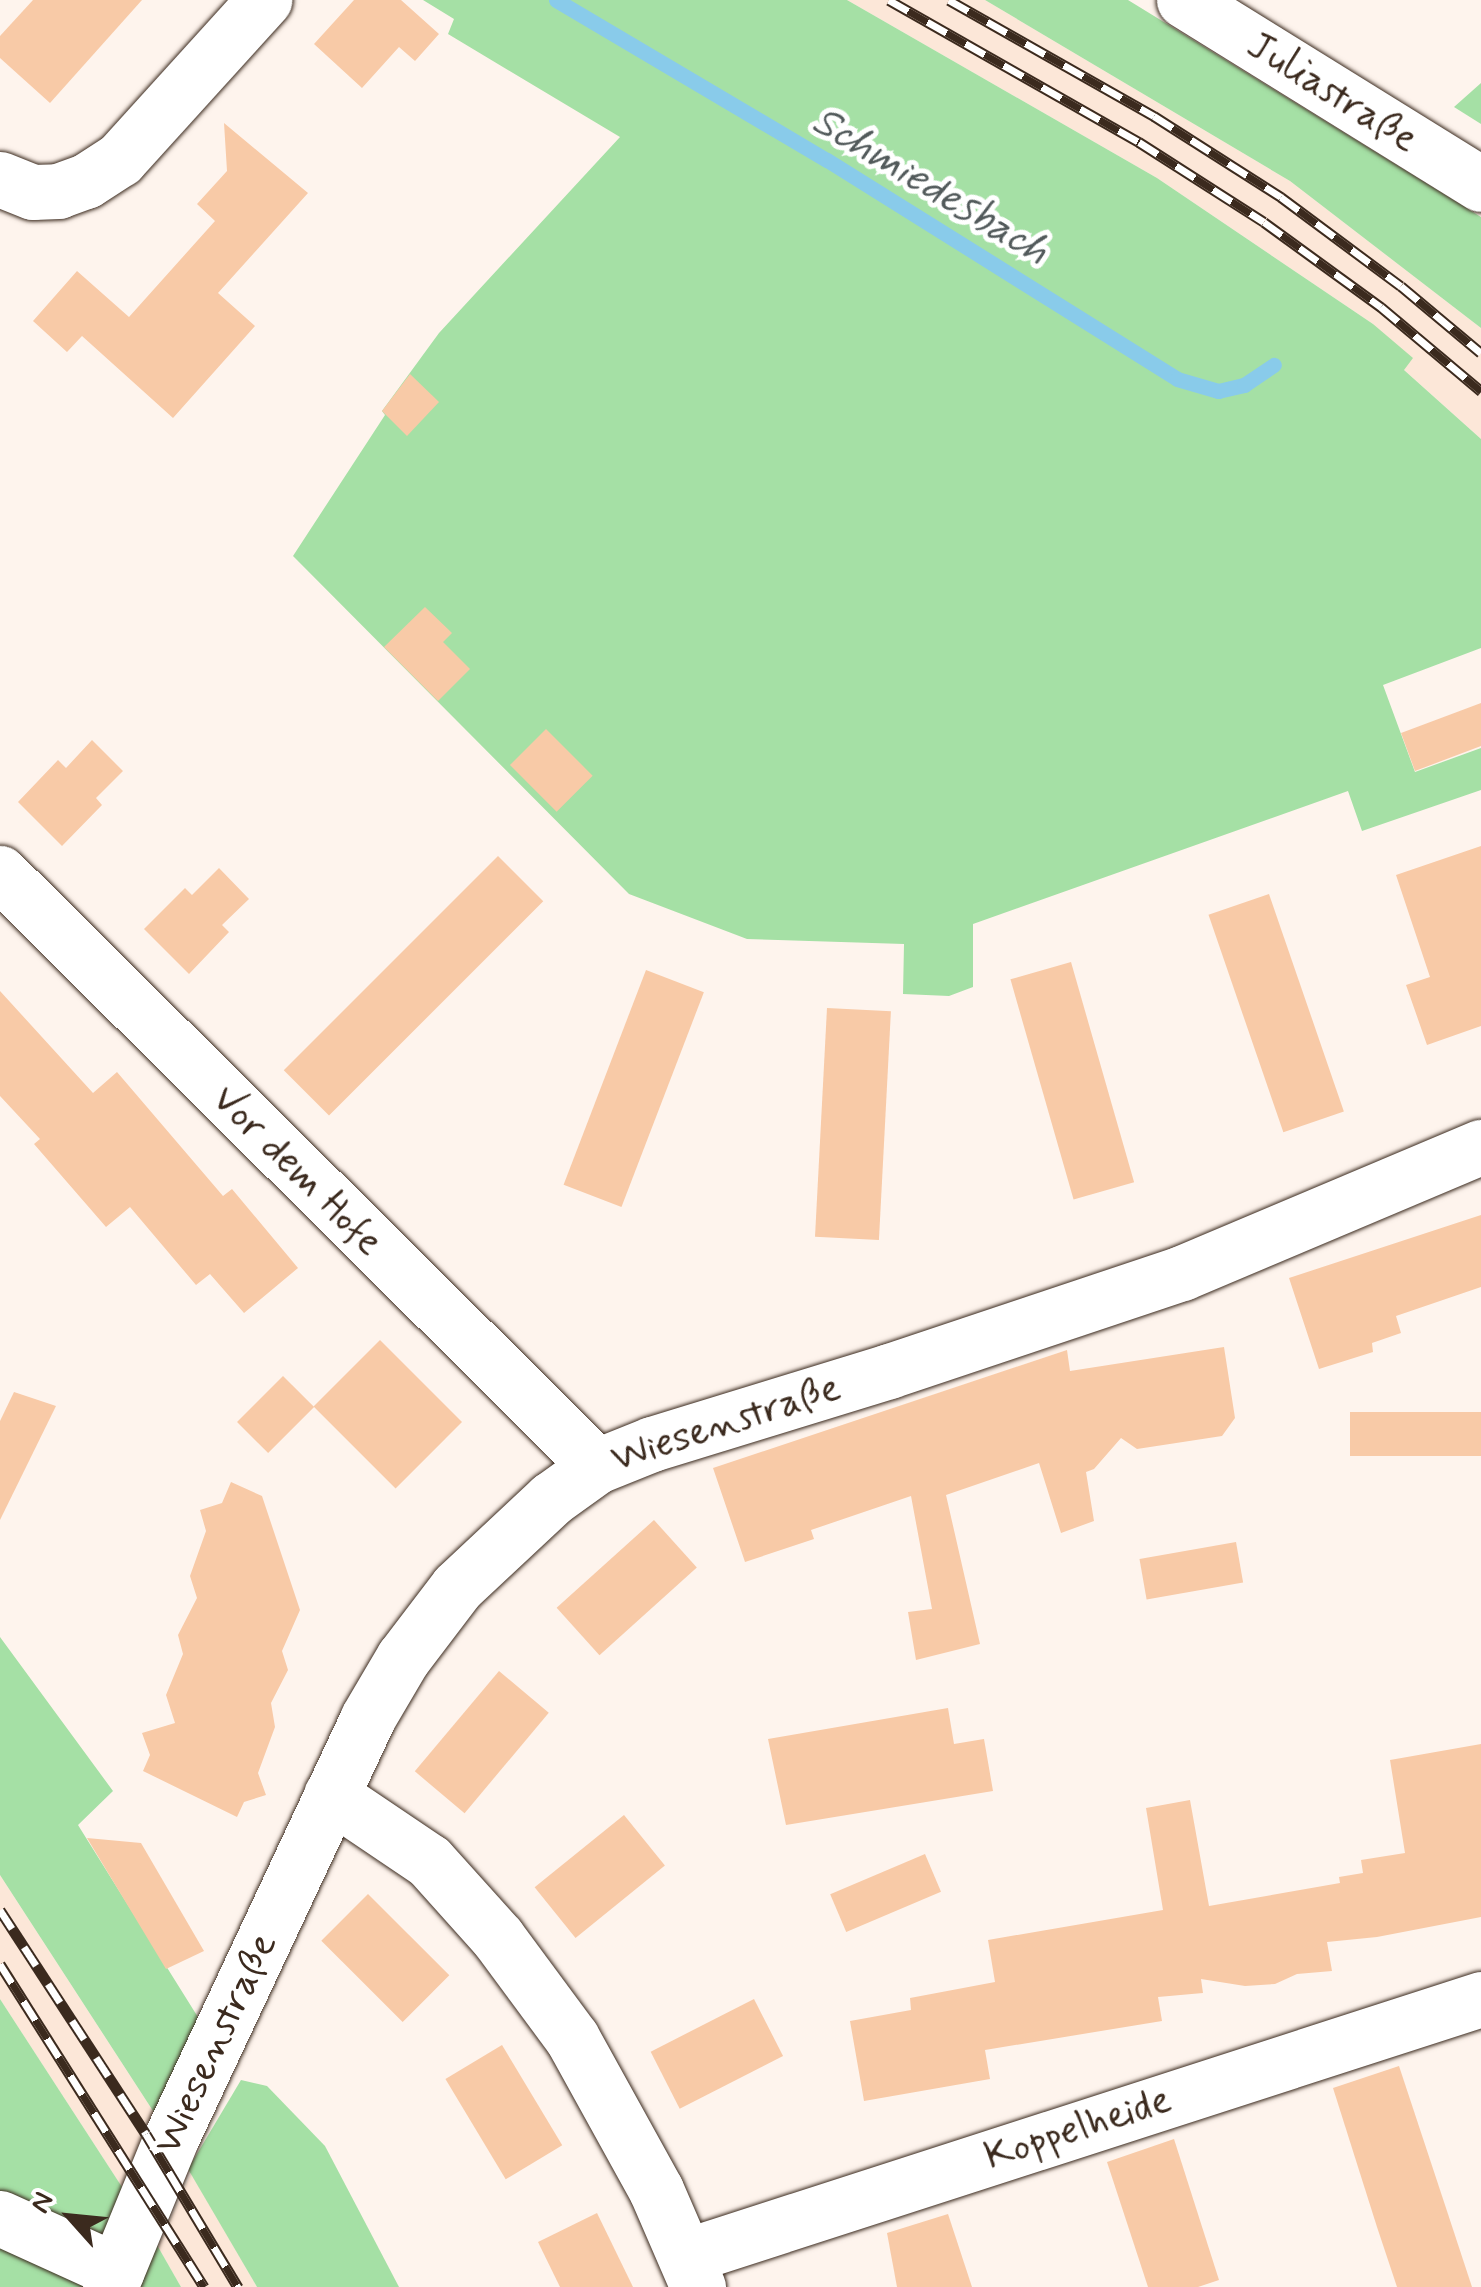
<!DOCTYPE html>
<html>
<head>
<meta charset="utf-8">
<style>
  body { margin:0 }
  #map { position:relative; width:1481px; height:2287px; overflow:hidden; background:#fef4ed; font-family:Mynerve,sans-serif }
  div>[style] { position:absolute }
  .built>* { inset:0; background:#fce7d8 }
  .green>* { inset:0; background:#a5e0a5 }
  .stream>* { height:15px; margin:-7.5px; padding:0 7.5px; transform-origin:7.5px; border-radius:7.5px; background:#89cbea }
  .building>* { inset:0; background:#f8caa7; transform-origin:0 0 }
  .roads { filter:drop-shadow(0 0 2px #3b2a1e) drop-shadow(0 0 2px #3b2a1e) }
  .minor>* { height:55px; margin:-27.5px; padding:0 27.5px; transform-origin:27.5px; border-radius:27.5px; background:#fff }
  .rail>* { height:11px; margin-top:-5.5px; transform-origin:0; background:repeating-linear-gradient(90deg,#fff 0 22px,#3b2a1e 0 44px); box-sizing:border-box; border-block:2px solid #3b2a1e }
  span { translate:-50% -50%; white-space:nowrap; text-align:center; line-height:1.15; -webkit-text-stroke:10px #fff; paint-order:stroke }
  .street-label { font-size:40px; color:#3b2a1e }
  .water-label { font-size:42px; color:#525a5b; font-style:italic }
  .north { position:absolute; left:20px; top:2167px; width:100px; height:100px; -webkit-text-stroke:8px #fff; paint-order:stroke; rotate:297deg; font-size:28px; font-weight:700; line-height:40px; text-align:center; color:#3b2a1e }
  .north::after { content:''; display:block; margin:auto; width:35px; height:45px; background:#3b2a1e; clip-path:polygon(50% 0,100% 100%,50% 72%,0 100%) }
</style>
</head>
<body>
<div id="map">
  <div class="built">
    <i style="clip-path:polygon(847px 0,985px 0,1290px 181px,1481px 328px,1481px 439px,1403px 369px,1373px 324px,1157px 178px)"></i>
    <i style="clip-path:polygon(0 1875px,155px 2114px,122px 2187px,0 1999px)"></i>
    <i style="clip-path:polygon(191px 2173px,257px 2287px,181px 2287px,158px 2247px)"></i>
  </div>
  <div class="green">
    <i style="clip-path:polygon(423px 0,847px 0,1157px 178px,1373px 324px,1413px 358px,1404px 370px,1481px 439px,1481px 648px,1383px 685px,1415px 772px,1481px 748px,1481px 790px,1362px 831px,1348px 791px,973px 924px,973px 987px,949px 996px,903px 994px,904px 944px,747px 939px,629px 894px,293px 556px,385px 415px,382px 411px,439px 333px,620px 137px,448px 34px,454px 19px)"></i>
    <i style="clip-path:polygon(985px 0,1128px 0,1481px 217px,1481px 328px,1290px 181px)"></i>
    <i style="clip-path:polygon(1481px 83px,1481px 124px,1454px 107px)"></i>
    <i style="clip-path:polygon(0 1637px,113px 1791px,78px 1825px,201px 2022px,155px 2114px,0 1875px)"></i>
    <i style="clip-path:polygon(0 1999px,122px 2187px,85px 2287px,0 2287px)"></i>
    <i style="clip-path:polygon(241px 2080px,267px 2086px,325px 2146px,399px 2287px,257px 2287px,188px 2169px)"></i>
    <i style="clip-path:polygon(153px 2238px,181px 2287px,130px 2287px)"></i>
  </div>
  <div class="stream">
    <i style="left:556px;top:0;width:315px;rotate:30.6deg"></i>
    <i style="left:827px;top:160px;width:413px;rotate:32deg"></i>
    <i style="left:1177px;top:379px;width:43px;rotate:16.3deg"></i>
    <i style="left:1218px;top:391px;width:27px;rotate:-13deg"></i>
    <i style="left:1244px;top:385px;width:36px;rotate:-34deg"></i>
  </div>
  <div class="building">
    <i style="clip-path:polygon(33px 0,142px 0,50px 103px,0 58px,0 36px)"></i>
    <i style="clip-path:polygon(354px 0,401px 0,439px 34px,415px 61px,399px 47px,362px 88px,314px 44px)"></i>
    <i style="clip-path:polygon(224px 123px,308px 193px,218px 293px,255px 326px,173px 418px,82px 336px,67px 352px,33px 321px,77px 271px,129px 317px,215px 221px,197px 204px,227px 171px)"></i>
    <i style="clip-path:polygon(410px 374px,439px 402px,407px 436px,382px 411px)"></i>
    <i style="clip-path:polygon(425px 607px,452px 633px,443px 642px,470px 669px,438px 701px,384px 647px)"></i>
    <i style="clip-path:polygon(1481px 703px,1481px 746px,1415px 771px,1401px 733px)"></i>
    <i style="left:546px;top:729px;width:66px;height:51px;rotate:45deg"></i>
    <i style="clip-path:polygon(92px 740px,123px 771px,96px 798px,102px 805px,62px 846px,18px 802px,58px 760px,66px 768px)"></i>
    <i style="clip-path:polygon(1481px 846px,1481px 1026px,1427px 1045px,1406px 985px,1430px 977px,1396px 875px)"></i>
    <i style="left:498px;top:856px;width:64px;height:303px;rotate:45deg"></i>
    <i style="clip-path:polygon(219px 868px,249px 899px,222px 925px,229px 932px,189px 974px,144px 929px,185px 888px,192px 895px)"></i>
    <i style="left:1269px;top:894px;width:230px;height:64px;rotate:71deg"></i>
    <i style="left:1071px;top:962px;width:229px;height:63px;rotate:74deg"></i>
    <i style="left:646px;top:970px;width:62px;height:230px;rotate:21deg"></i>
    <i style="clip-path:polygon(0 991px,93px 1093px,117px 1072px,223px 1196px,232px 1189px,298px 1268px,244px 1313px,210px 1274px,196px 1285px,130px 1207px,106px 1227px,34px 1144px,40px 1139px,0 1096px)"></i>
    <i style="left:827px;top:1008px;width:64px;height:229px;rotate:3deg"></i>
    <i style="clip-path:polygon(1481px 1215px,1481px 1287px,1396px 1316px,1401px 1333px,1372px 1343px,1373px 1352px,1319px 1369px,1289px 1278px)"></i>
    <i style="left:380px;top:1340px;width:116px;height:94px;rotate:45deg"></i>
    <i style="clip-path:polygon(1224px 1347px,1235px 1418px,1222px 1436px,1137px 1449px,1121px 1438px,1094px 1469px,1086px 1472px,1094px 1521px,1061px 1533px,1039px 1463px,946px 1495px,980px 1644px,916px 1660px,908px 1612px,932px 1609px,911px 1496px,811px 1530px,814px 1539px,745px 1562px,713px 1468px,1067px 1350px,1070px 1371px)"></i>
    <i style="left:283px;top:1376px;width:44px;height:65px;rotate:45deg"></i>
    <i style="clip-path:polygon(14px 1392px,56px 1406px,0 1520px,0 1421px)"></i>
    <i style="left:1481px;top:1412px;width:44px;height:131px;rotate:90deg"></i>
    <i style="clip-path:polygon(231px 1482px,262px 1496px,300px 1610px,282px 1651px,288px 1670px,271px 1703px,275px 1727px,258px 1773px,266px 1795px,244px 1802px,237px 1817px,143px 1771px,150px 1755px,142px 1733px,175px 1723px,166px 1695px,183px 1654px,178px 1635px,197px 1598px,190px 1576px,206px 1531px,200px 1510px,222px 1503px)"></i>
    <i style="left:654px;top:1520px;width:64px;height:131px;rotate:48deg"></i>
    <i style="left:1236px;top:1542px;width:41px;height:98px;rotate:80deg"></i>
    <i style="left:499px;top:1671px;width:65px;height:131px;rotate:40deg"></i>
    <i style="clip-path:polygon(948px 1708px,954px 1744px,984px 1739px,993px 1791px,786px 1825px,768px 1739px)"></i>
    <i style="clip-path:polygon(1481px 1744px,1481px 1917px,1377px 1937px,1327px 1942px,1332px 1971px,1297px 1974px,1275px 1984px,1245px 1986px,1201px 1979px,1203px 1993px,1158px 1997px,1162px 2021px,985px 2050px,990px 2079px,864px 2101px,850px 2021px,911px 2010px,910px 1998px,995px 1982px,988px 1940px,1163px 1910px,1146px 1808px,1190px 1800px,1209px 1906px,1340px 1883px,1339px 1877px,1363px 1873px,1361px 1860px,1405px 1853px,1390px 1760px)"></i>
    <i style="left:624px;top:1815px;width:65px;height:115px;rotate:51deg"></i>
    <i style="clip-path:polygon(87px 1838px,141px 1843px,204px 1951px,166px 1969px)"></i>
    <i style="left:925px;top:1854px;width:41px;height:103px;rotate:67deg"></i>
    <i style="left:368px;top:1894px;width:115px;height:66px;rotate:45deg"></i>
    <i style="left:754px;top:1999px;width:64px;height:116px;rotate:63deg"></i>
    <i style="left:502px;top:2045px;width:117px;height:66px;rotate:59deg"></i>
    <i style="clip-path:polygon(1399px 2066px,1445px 2205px,1472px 2287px,1397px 2287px,1377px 2227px,1333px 2088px)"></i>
    <i style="clip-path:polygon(1174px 2139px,1219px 2280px,1198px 2287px,1148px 2287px,1107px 2162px)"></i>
    <i style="clip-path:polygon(597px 2213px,633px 2287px,560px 2287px,538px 2242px)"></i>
    <i style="clip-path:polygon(948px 2214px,972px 2287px,897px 2287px,887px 2233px)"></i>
  </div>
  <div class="roads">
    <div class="minor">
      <i style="left:1184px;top:0;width:349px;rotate:31.8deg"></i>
      <i style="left:0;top:179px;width:35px;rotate:22deg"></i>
      <i style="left:33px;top:192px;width:25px;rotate:-2deg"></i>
      <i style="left:58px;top:191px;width:30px;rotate:-20deg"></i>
      <i style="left:86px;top:181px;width:40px;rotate:-32.9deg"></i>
      <i style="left:120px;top:159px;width:215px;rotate:-47.8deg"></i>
      <i style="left:0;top:873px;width:841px;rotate:44.81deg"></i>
      <i style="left:331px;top:1795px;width:118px;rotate:34deg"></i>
      <i style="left:429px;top:1861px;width:103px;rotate:48.1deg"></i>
      <i style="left:498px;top:1938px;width:124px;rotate:53.5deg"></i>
      <i style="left:572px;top:2038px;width:174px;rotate:61.1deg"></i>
      <i style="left:656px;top:2190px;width:106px;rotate:66.6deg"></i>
      <i style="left:0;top:2218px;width:128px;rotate:24.4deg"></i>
      <i style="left:686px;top:2256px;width:836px;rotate:-17.91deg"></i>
      <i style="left:110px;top:2287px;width:163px;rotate:-67.7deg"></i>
      <i style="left:172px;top:2136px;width:460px;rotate:-64.9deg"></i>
      <i style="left:367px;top:1719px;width:71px;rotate:-59.5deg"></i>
      <i style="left:403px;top:1658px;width:89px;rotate:-52.7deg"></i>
      <i style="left:457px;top:1587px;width:129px;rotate:-43.1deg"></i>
      <i style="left:551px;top:1499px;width:57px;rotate:-35.7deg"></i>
      <i style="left:597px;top:1466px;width:59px;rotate:-21.8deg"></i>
      <i style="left:652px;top:1444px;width:248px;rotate:-17.1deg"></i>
      <i style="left:889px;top:1371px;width:309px;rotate:-18.5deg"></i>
      <i style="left:1182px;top:1273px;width:324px;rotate:-22.9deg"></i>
    </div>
  </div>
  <div class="rail">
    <i style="left:889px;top:0;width:288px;rotate:29.6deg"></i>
    <i style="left:1139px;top:142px;width:148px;rotate:32.6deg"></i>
    <i style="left:1264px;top:222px;width:145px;rotate:36deg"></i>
    <i style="left:1381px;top:307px;width:131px;rotate:40deg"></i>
    <i style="left:949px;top:0;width:236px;rotate:29.5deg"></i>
    <i style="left:1154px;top:116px;width:151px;rotate:32.5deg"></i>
    <i style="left:1281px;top:197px;width:149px;rotate:36.6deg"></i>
    <i style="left:1401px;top:286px;width:104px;rotate:39.9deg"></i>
    <i style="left:0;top:1910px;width:267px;rotate:56.9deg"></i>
    <i style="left:146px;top:2134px;width:179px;rotate:59deg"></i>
    <i style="left:0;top:1964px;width:382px;rotate:57.7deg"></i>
  </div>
  <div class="street-label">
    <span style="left:1332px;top:93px;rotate:32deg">Juliastraße</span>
    <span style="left:297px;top:1171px;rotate:45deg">Vor dem Hofe</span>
    <span style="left:726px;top:1424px;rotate:-18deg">Wiesenstraße</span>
    <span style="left:216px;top:2044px;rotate:-65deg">Wiesenstraße</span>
    <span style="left:1078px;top:2129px;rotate:-18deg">Koppelheide</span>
  </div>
  <div class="water-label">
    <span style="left:930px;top:187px;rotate:31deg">Schmiedesbach</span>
  </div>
  <div class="north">N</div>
</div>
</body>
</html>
